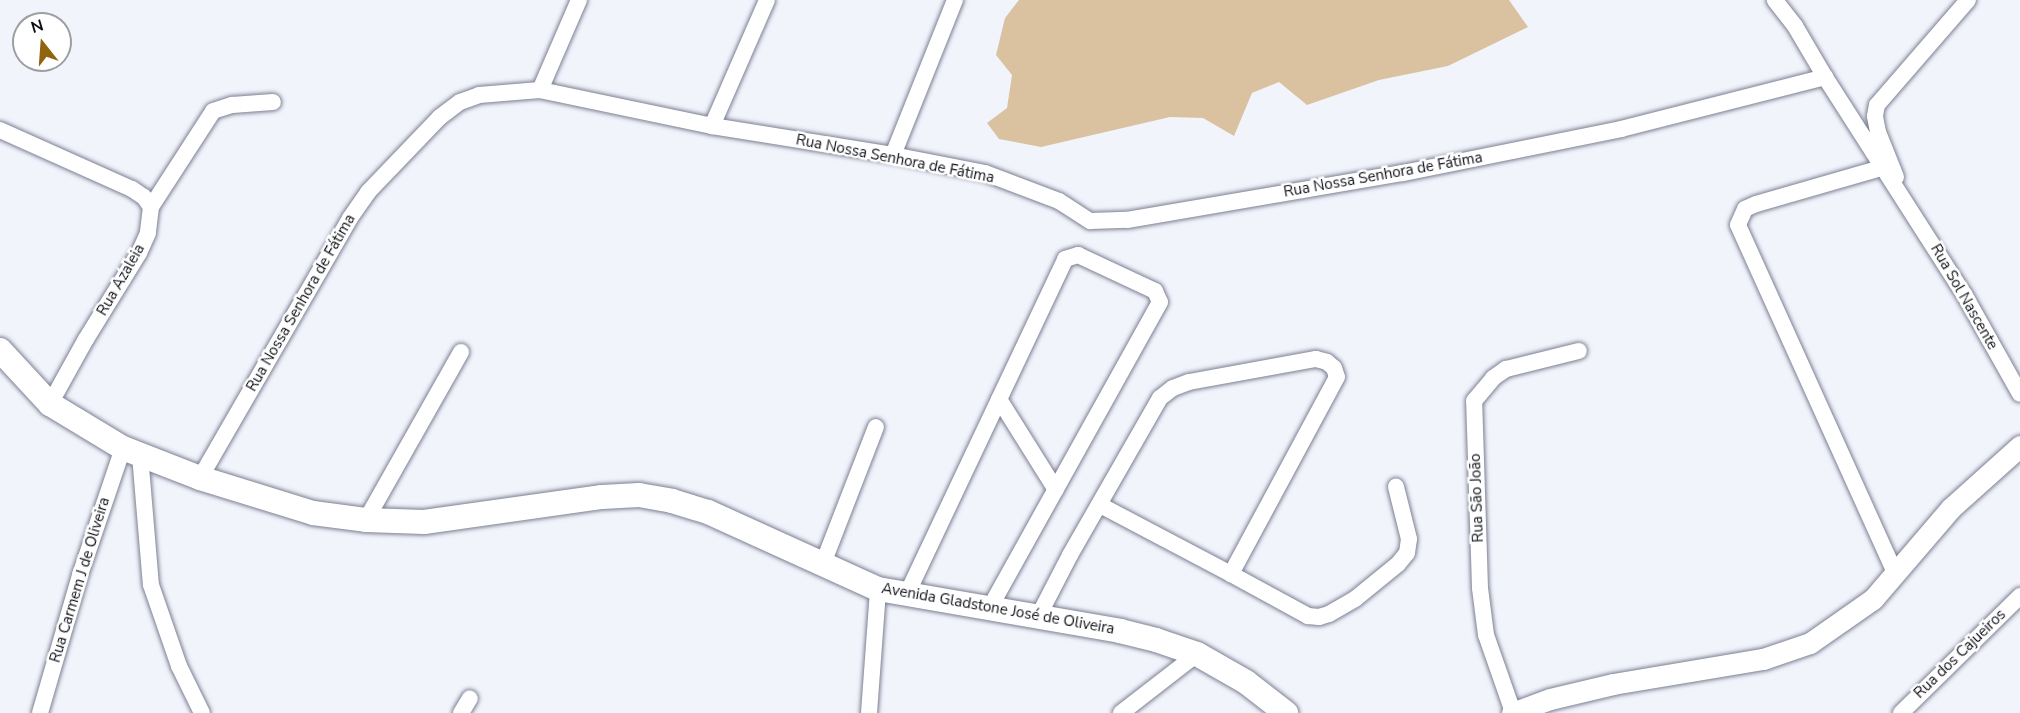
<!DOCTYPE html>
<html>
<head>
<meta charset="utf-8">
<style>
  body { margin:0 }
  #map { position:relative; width:2020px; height:713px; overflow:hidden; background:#f2f4fc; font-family:"Nunito Sans",sans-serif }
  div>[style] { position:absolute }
  .forest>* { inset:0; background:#dac2a1 }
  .roads { filter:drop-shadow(0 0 2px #7b8092) drop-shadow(0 0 2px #7b8092) }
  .minor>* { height:16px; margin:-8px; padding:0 8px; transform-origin:8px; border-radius:8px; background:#fff }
  .tertiary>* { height:21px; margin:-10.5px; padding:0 10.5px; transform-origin:10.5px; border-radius:10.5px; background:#fff }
  .secondary>* { height:24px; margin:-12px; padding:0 12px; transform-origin:12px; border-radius:12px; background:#fff }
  span { translate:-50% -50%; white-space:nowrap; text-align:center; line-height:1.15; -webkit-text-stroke:5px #fff; paint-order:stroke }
  .street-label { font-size:15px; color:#0d0f16 }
  .north { position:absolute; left:12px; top:12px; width:60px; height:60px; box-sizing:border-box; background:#fff; border:2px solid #9e9fa2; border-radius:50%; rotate:343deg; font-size:16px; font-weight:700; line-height:24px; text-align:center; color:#0d0f16 }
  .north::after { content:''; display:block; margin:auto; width:21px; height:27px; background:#91630f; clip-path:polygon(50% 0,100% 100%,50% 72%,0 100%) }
</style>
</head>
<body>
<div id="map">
  <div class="forest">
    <i style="clip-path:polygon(1019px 0,1509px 0,1528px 27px,1448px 66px,1379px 80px,1307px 105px,1279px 82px,1252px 93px,1234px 136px,1203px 118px,1170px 117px,1041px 147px,999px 139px,987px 123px,1007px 108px,1012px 75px,996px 55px,1005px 18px)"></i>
  </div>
  <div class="roads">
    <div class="minor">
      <i style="left:1825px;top:77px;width:260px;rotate:57.4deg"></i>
      <i style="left:1965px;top:296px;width:112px;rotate:60.7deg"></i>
      <i style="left:540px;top:90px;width:98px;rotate:-66.6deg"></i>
      <i style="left:712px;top:126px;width:137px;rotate:-66.4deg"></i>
      <i style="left:0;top:130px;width:145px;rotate:24.1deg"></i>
      <i style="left:132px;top:189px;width:14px;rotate:34deg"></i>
      <i style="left:144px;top:197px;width:12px;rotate:55deg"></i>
      <i style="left:151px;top:207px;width:26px;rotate:97deg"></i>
      <i style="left:148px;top:233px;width:22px;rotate:114deg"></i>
      <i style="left:139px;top:253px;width:101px;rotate:121.6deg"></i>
      <i style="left:86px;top:339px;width:74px;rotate:119deg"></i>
      <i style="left:893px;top:155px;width:167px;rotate:-68.2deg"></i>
      <i style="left:1881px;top:168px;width:130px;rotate:163.9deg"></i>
      <i style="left:1756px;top:204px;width:12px;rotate:156deg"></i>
      <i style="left:1745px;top:209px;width:17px;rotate:114deg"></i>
      <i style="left:1738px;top:225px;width:384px;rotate:65.7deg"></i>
      <i style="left:1896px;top:177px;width:48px;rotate:-111.8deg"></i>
      <i style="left:1878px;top:132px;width:16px;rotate:-101deg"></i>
      <i style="left:1875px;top:116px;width:11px;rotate:-80deg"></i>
      <i style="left:1877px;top:105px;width:139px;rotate:-49.1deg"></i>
      <i style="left:151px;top:207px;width:114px;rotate:-57.1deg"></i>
      <i style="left:213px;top:111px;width:20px;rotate:-18deg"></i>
      <i style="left:232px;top:105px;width:41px;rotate:-4.2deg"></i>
      <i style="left:999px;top:399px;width:107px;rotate:57.9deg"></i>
      <i style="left:140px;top:455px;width:130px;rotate:85.2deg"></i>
      <i style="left:151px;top:585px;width:86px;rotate:70.9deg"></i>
      <i style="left:179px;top:666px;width:52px;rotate:63.9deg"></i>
      <i style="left:200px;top:478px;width:300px;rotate:-60deg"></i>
      <i style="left:350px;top:218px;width:32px;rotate:-55deg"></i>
      <i style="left:368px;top:192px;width:104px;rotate:-46.2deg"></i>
      <i style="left:440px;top:117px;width:25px;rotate:-37deg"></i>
      <i style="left:460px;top:102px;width:20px;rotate:-20deg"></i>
      <i style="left:479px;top:95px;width:61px;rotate:-4.7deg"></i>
      <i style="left:540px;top:90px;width:176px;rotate:11.8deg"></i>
      <i style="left:712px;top:126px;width:183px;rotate:9.1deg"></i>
      <i style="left:893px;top:155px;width:94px;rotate:11.1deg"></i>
      <i style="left:985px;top:173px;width:79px;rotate:20.7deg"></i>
      <i style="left:1059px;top:201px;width:37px;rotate:33deg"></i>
      <i style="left:1090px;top:221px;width:37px;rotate:-2deg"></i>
      <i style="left:1127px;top:220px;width:280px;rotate:-9.7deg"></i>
      <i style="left:1403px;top:173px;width:222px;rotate:-11.4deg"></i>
      <i style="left:1621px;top:129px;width:211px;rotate:-14.3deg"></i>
      <i style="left:1825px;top:77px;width:59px;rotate:-120.5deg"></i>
      <i style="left:1795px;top:26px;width:33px;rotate:-128deg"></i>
      <i style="left:1100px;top:505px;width:148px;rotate:27.8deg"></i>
      <i style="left:366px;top:520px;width:193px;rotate:-60.5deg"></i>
      <i style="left:822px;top:566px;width:149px;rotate:-68.8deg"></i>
      <i style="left:907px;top:594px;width:370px;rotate:-64.7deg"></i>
      <i style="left:1065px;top:259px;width:14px;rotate:-17deg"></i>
      <i style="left:1078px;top:255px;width:85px;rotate:25.1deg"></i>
      <i style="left:1155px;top:291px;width:12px;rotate:66deg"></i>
      <i style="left:1160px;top:302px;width:351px;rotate:119.1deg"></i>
      <i style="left:1038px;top:617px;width:70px;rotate:-62.7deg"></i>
      <i style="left:1070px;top:555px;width:181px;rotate:-60.2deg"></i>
      <i style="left:1160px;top:398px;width:16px;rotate:-38deg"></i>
      <i style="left:1173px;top:388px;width:17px;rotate:-21deg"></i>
      <i style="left:1189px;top:382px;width:129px;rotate:-10.3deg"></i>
      <i style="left:1316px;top:359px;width:11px;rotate:15deg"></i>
      <i style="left:1327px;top:362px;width:9px;rotate:41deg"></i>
      <i style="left:1334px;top:368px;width:9px;rotate:72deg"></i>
      <i style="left:1337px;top:377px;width:224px;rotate:118.3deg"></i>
      <i style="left:1231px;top:574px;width:88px;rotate:28.6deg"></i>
      <i style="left:1308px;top:616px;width:11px;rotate:5deg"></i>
      <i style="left:1319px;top:617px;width:10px;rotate:-17deg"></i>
      <i style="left:1329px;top:614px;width:30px;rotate:-30deg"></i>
      <i style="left:1355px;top:599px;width:55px;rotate:-39.1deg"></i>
      <i style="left:1398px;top:564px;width:14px;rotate:-51deg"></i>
      <i style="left:1407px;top:553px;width:14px;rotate:-82deg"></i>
      <i style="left:1409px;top:539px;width:54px;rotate:-104deg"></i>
      <i style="left:1513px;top:712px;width:82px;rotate:-109.3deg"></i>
      <i style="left:1486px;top:635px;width:47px;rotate:-97.3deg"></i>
      <i style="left:1480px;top:588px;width:187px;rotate:-91.8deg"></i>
      <i style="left:1474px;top:401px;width:30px;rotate:-50deg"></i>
      <i style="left:1493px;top:378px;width:16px;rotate:-35deg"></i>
      <i style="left:1506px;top:369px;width:75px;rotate:-13.9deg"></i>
      <i style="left:40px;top:713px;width:144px;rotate:-73.8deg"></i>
      <i style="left:80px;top:575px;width:134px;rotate:-71.3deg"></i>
      <i style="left:461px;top:713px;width:17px;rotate:-59deg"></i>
      <i style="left:869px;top:713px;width:124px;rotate:-85.8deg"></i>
      <i style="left:1121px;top:713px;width:96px;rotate:-37.8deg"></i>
      <i style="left:1901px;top:713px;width:167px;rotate:-44.5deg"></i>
    </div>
    <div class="tertiary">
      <i style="left:1512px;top:713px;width:40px;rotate:-20.2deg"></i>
      <i style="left:1550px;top:699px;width:65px;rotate:-13.4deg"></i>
      <i style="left:1613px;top:684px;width:152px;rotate:-9.5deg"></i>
      <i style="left:1763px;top:659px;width:50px;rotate:-18.8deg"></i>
      <i style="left:1810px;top:643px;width:77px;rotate:-34.9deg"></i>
      <i style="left:1873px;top:599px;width:120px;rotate:-49.4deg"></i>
      <i style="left:1951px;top:508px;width:93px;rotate:-41.9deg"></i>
    </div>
    <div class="secondary">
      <i style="left:0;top:350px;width:74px;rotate:47.2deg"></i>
      <i style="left:50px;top:404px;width:85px;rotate:31.1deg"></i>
      <i style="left:123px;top:448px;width:83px;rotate:21.3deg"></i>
      <i style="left:200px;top:478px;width:118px;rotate:17.2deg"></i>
      <i style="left:313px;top:513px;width:53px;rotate:7.5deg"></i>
      <i style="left:366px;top:520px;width:58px;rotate:2deg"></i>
      <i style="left:424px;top:522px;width:180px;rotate:-8deg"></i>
      <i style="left:602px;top:497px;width:37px;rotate:-3deg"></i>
      <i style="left:639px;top:495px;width:34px;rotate:10deg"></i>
      <i style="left:672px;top:501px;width:38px;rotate:17deg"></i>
      <i style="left:708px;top:512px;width:187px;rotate:24.4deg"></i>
      <i style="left:878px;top:589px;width:246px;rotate:9.8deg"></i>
      <i style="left:1120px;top:631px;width:37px;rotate:14deg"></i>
      <i style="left:1156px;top:640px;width:43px;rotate:18.9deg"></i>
      <i style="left:1197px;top:654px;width:56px;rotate:29.7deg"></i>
      <i style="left:1246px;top:682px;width:51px;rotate:37.8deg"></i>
    </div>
  </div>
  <div class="street-label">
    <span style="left:895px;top:159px;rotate:11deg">Rua Nossa Senhora de Fátima</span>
    <span style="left:1383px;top:175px;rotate:-10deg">Rua Nossa Senhora de Fátima</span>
    <span style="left:121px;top:280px;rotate:-60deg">Rua Azaleia</span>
    <span style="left:1964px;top:297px;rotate:60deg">Rua Sol Nascente</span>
    <span style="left:301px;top:303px;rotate:-60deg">Rua Nossa Senhora de Fátima</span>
    <span style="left:1477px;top:498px;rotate:-92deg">Rua São João</span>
    <span style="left:80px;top:580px;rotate:-73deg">Rua Carmem J de Oliveira</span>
    <span style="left:998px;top:609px;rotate:10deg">Avenida Gladstone José de Oliveira</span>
    <span style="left:1960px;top:654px;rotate:-44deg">Rua dos Cajueiros</span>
  </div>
  <div class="north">N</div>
</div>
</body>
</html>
